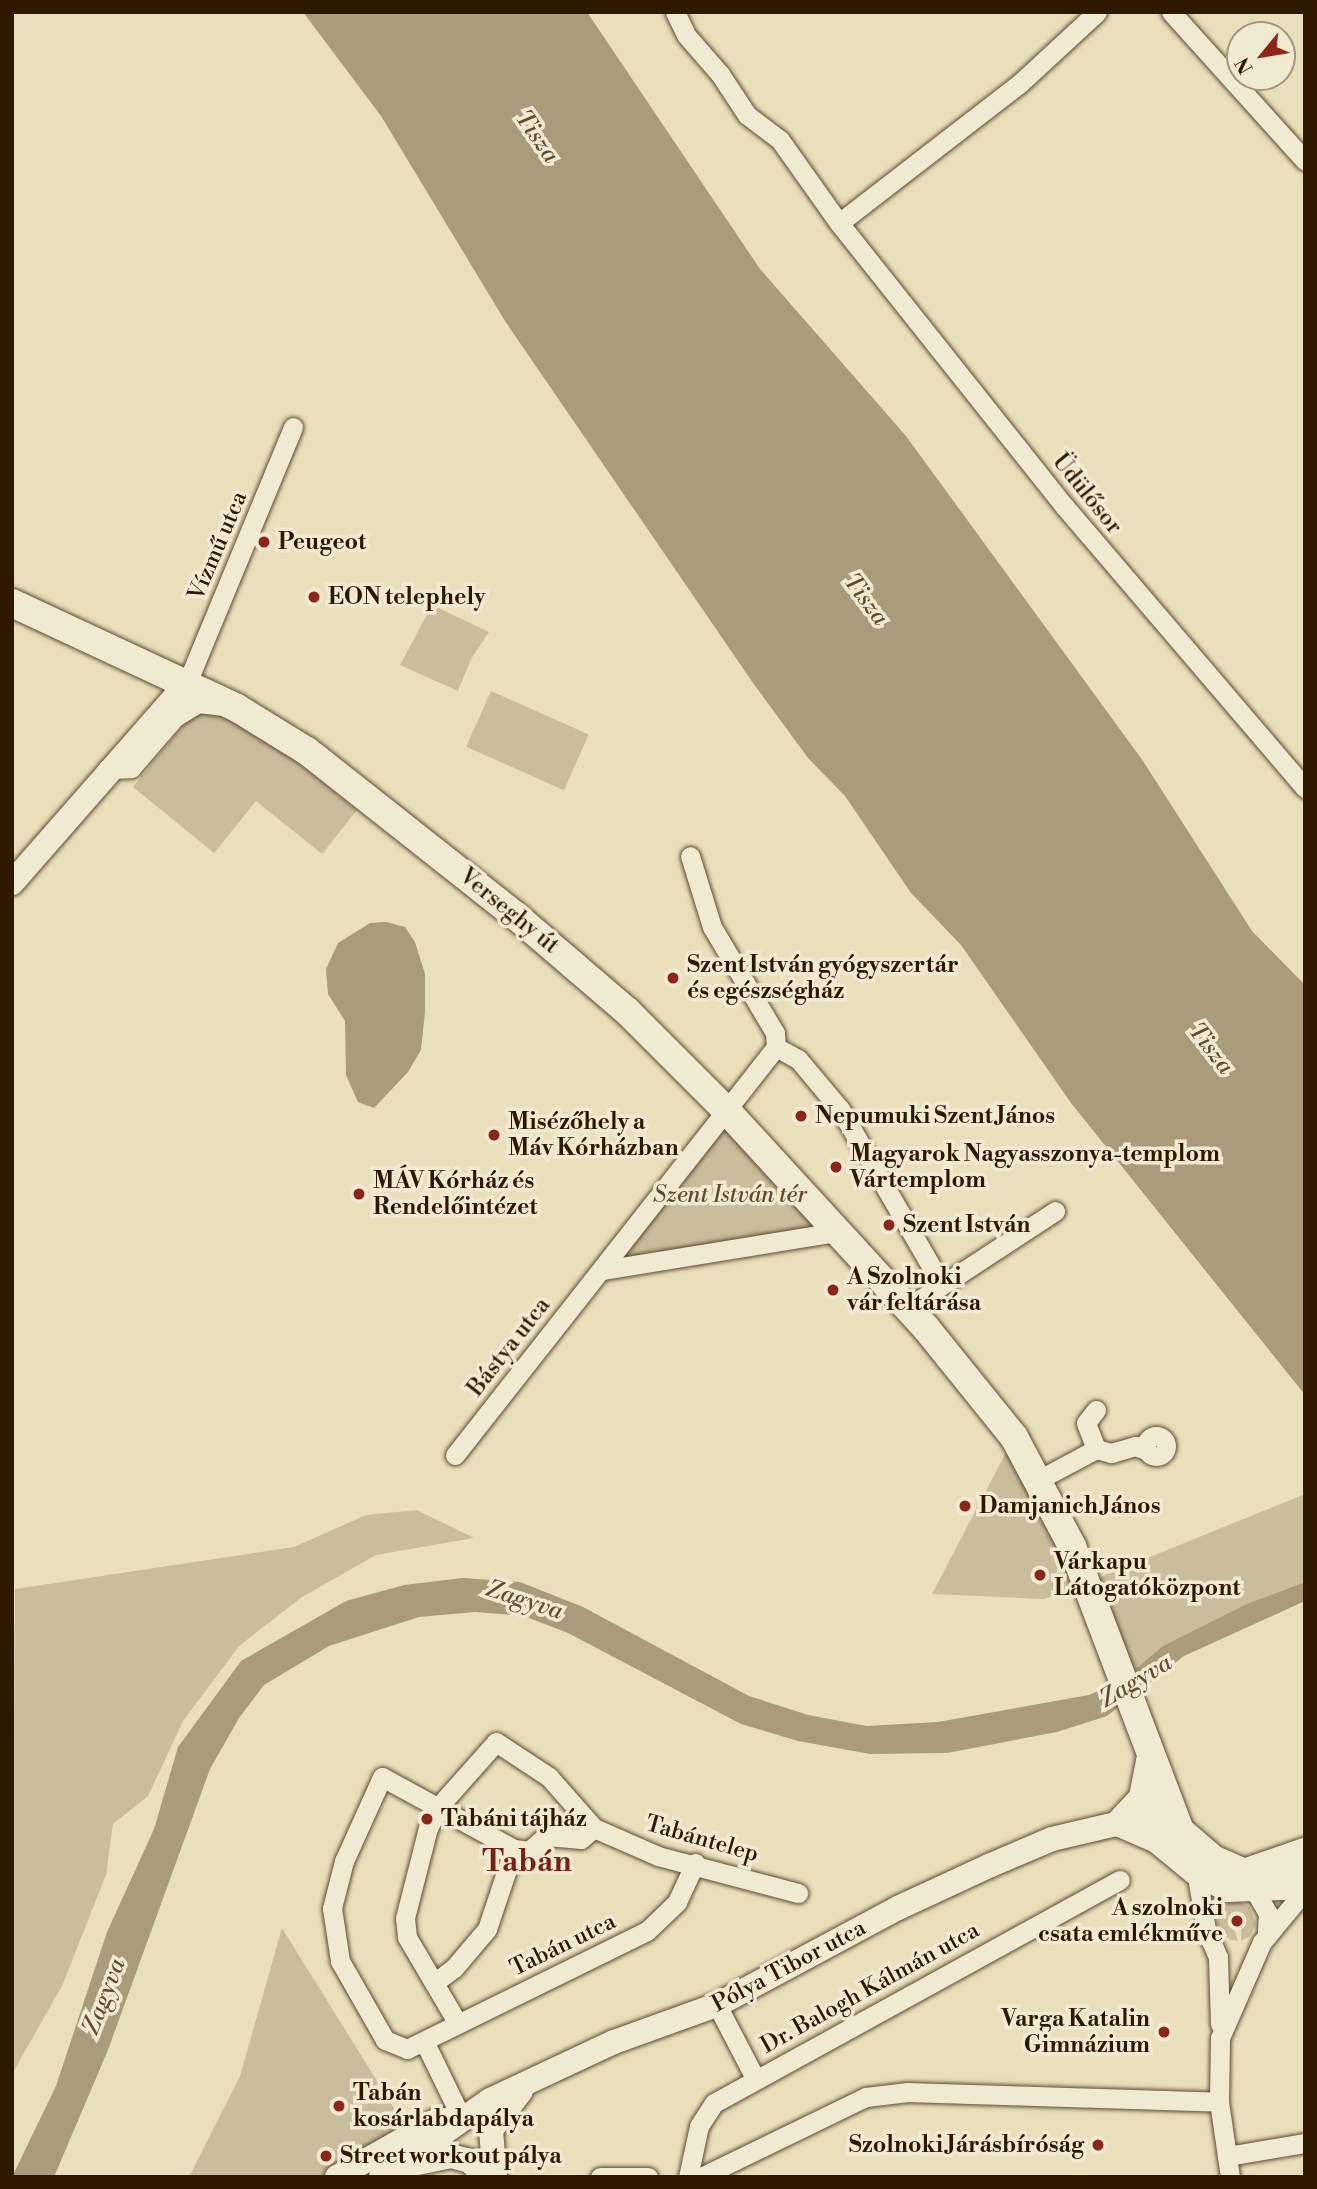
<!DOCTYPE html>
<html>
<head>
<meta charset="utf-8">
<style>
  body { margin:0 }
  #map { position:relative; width:1317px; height:2189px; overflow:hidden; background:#eadfbb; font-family:"Libre Bodoni",serif }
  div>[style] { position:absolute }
  .green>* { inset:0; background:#cabd9b; transform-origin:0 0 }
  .water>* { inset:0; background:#aa9b7b }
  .roads { filter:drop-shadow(0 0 2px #5e4a2f) drop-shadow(0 0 2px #5e4a2f) }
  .minor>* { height:19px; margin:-9.5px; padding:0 9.5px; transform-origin:9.5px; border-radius:9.5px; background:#f1ead3 }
  .minor>.ring { margin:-9.5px; padding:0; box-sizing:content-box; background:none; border:19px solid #f1ead3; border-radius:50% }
  .tertiary>* { height:24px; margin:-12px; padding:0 12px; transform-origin:12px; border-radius:12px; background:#f1ead3 }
  .secondary>* { height:28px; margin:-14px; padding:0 14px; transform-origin:14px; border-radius:14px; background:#f1ead3 }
  .dots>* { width:19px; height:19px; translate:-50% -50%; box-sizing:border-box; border:4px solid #f1ead3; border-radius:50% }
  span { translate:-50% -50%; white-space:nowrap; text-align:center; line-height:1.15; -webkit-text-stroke:7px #f1ead3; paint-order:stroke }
  .street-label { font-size:23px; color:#2f1800 }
  .poi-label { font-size:23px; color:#2f1800; font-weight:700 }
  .left { translate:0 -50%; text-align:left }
  .right { translate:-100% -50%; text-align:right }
  .park-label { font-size:23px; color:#5e4a2e; font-style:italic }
  .water-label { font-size:24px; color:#604c31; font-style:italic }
  .district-label { font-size:30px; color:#7a1f14; font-weight:700 }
  .frame { position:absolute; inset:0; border:14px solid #2f1800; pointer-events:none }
  .north { position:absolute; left:1226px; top:21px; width:70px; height:70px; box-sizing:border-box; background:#f1ead3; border:2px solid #a3967f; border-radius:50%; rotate:240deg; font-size:19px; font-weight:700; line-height:28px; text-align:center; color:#2f1800 }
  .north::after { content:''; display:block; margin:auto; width:24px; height:32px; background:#8f2418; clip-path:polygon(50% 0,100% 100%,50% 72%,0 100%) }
</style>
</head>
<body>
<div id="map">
  <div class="green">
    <i style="clip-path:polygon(432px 605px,489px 632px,471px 659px,458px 691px,400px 665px)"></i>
    <i style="left:491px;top:691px;width:107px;height:61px;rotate:24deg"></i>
    <i style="clip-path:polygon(205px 710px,237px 714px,357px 810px,322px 854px,256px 801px,214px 853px,133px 787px,188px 719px)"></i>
    <i style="clip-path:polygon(727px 1111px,837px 1232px,602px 1270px)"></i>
    <i style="clip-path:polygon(1014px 1437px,1086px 1583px,1305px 1494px,1305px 1582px,1249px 1603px,1123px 1680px,1086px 1584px,1044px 1599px,932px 1594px)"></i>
    <i style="clip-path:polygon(417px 1510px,474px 1538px,376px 1555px,302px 1597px,239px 1646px,183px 1721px,148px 1796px,113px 1824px,106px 1875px,62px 1986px,12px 2074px,15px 1589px,294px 1547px,366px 1515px)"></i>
    <i style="clip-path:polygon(1239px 1902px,1250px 1907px,1256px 1924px,1250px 1936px,1241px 1941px,1242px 1915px,1230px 1917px,1238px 1941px,1231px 1940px,1220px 1932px,1217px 1919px,1227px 1904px)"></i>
    <i style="clip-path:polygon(282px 1928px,410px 2134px,337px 2177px,189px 2177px,240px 2076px)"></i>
  </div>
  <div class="water">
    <i style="clip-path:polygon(303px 12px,587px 12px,760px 269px,906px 436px,1143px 761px,1252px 931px,1305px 985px,1305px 1395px,1071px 1103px,961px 945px,911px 893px,845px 796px,808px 758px,753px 683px,505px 321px,381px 116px)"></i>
    <i style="clip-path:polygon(386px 922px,405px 927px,415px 942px,425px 974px,425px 1012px,421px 1050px,408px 1072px,374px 1108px,358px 1102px,346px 1075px,345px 1021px,328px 994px,326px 969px,338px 943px,370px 923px)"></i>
    <i style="clip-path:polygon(463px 1578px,520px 1582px,583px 1607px,749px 1696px,808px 1715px,867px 1726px,938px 1722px,1089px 1695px,1123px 1680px,1163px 1646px,1249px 1603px,1305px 1582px,1305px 1601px,1184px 1656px,1107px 1716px,1057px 1732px,947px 1753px,870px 1754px,798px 1741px,741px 1724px,568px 1633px,524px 1616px,475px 1612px,419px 1617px,329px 1646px,264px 1685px,239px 1718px,210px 1769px,108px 2050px,54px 2177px,12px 2177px,56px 2086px,107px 1932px,154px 1829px,178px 1747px,241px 1661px,346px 1601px,404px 1585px)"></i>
  </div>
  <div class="roads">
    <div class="minor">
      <i style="left:675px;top:12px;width:25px;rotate:64deg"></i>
      <i style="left:686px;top:35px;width:52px;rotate:48.9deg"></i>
      <i style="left:720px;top:74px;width:49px;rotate:56.6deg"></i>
      <i style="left:747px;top:115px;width:41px;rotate:37.1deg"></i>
      <i style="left:780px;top:140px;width:102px;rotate:54.6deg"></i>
      <i style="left:839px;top:223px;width:363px;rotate:51.5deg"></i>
      <i style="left:1065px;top:507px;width:370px;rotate:49.5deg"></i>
      <i style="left:1171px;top:12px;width:200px;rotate:48deg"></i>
      <i style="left:839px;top:223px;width:227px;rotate:-37.7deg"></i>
      <i style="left:1019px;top:84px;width:106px;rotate:-42.7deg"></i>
      <i style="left:187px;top:683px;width:277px;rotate:-67.5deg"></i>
      <i style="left:107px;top:769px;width:24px;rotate:-2deg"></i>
      <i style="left:131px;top:768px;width:67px;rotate:-49.2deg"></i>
      <i style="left:175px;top:717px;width:27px;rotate:-31deg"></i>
      <i style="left:198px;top:703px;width:24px;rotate:7deg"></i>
      <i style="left:776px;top:1047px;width:25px;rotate:29deg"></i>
      <i style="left:798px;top:1059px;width:65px;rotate:50deg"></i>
      <i style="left:840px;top:1109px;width:201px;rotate:59.9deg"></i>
      <i style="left:602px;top:1270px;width:238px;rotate:-9.2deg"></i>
      <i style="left:907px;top:1308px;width:177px;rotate:-33.2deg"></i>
      <i style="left:1096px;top:1410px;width:16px;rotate:128deg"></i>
      <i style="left:1086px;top:1423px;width:28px;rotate:69deg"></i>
      <i class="ring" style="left:1146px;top:1436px;width:1px;height:1px"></i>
      <i style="left:455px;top:1455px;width:519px;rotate:-51.81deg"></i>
      <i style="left:776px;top:1047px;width:14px;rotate:-94deg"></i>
      <i style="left:775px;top:1033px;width:123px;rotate:-120.7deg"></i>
      <i style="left:712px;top:927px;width:74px;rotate:-107.2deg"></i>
      <i style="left:1040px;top:1479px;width:64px;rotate:-28.2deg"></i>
      <i style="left:1096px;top:1449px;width:16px;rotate:15deg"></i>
      <i style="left:1111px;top:1453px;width:25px;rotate:-16deg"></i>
      <i style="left:1135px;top:1446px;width:12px;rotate:20deg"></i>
      <i style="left:594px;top:1828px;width:17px;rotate:140deg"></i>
      <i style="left:581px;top:1839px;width:35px;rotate:-175deg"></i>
      <i style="left:546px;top:1836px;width:23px;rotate:139deg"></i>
      <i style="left:529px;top:1851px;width:15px;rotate:-172deg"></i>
      <i style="left:514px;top:1849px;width:150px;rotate:-151.4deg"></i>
      <i style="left:382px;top:1777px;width:92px;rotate:114.3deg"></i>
      <i style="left:344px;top:1861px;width:49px;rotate:104.3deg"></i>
      <i style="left:332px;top:1908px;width:54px;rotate:81.4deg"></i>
      <i style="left:340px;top:1961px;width:91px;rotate:60.3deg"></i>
      <i style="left:385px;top:2040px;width:24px;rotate:22deg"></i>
      <i style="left:407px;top:2049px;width:267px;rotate:-26.2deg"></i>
      <i style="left:647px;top:1931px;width:42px;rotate:-44deg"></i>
      <i style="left:677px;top:1902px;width:43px;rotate:-65.2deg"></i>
      <i style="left:1196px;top:1871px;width:59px;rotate:80.2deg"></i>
      <i style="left:1206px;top:1929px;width:30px;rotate:67deg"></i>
      <i style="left:1218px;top:1957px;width:67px;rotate:88.3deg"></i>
      <i style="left:1248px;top:1879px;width:39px;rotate:60deg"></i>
      <i style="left:1268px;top:1913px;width:20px;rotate:93deg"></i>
      <i style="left:434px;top:1983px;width:25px;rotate:-37deg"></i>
      <i style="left:454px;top:1968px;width:51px;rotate:-49.8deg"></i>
      <i style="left:487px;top:1929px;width:84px;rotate:-71.4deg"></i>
      <i style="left:717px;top:2005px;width:82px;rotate:62.5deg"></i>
      <i style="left:457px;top:2022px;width:99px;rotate:-120.5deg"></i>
      <i style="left:407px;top:1937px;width:19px;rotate:-96deg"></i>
      <i style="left:405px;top:1918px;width:93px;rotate:-75.7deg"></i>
      <i style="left:428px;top:1828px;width:26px;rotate:-62deg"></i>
      <i style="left:440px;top:1805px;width:84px;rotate:-48.4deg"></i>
      <i style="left:496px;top:1742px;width:64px;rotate:33.4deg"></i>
      <i style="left:549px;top:1777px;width:68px;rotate:48.6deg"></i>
      <i style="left:594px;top:1828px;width:70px;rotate:23.6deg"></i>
      <i style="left:658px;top:1856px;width:145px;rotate:14.8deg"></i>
      <i style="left:424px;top:2041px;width:85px;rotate:64deg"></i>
      <i style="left:1227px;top:2156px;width:79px;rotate:-9.5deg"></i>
      <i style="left:600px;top:2177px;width:48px"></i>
      <i style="left:688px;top:2177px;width:52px;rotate:-77.8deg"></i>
      <i style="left:699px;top:2126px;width:27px;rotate:-57deg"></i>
      <i style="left:714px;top:2103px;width:463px;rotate:-28.8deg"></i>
      <i style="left:701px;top:2177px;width:183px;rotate:-25.9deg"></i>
      <i style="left:866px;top:2097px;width:42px;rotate:-6.8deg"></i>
      <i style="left:908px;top:2092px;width:311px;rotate:1.8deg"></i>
      <i style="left:1230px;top:2177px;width:76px;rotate:-98.3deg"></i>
      <i style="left:1219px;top:2102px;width:64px;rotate:-89.1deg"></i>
      <i style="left:1220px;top:2038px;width:105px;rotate:-66.4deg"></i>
      <i style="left:1262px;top:1942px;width:67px;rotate:-50.4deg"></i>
    </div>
    <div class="tertiary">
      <i style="left:12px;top:883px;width:266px;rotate:-48.8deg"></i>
      <i style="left:408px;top:2165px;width:44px;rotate:-11.8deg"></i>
      <i style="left:451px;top:2156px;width:20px;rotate:15deg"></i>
      <i style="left:470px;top:2161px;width:22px;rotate:47deg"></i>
      <i style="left:337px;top:2177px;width:112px;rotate:-29.6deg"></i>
      <i style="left:434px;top:2122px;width:27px;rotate:-10deg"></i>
      <i style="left:381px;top:2177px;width:133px;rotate:-35.2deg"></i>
      <i style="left:490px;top:2100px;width:137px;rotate:-25.1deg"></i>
      <i style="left:614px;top:2042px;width:109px;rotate:-19.8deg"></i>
      <i style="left:717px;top:2005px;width:205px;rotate:-28.2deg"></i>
      <i style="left:898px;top:1908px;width:102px;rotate:-24.8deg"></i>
      <i style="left:991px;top:1865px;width:66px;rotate:-23.1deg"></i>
      <i style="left:1052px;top:1839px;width:70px;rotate:-13.2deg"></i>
      <i style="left:1120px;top:1823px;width:23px;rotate:5deg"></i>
      <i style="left:1143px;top:1825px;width:17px;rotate:-33deg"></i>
      <i style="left:1157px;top:1816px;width:31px;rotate:-86deg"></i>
      <i style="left:495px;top:2177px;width:47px;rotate:-94.9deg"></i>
      <i style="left:491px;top:2130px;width:49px;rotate:-52.4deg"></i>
    </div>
    <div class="secondary">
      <i style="left:12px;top:603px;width:248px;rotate:25deg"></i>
      <i style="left:237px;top:708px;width:82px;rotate:31.6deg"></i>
      <i style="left:307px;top:751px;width:266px;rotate:38.3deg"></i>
      <i style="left:516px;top:916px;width:146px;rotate:40.6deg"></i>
      <i style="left:627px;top:1011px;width:141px;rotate:45deg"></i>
      <i style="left:727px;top:1111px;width:294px;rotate:47.5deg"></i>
      <i style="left:926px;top:1328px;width:140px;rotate:51.1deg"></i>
      <i style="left:1014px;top:1437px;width:123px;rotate:62deg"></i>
      <i style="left:1072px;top:1546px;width:302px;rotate:69.2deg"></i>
      <i style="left:1150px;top:1761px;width:38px;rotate:101deg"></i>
      <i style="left:1143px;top:1798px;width:34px;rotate:133deg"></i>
      <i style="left:1120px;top:1823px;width:40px;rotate:23.4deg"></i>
      <i style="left:1157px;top:1839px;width:50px;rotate:39.4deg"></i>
      <i style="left:1196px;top:1871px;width:36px;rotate:28deg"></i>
      <i style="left:1228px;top:1888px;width:55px;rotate:-2.1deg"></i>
      <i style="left:1283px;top:1886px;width:24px;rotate:-22deg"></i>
      <i style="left:1169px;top:1821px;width:58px;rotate:40.8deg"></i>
      <i style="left:1213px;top:1859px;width:34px;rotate:24deg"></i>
      <i style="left:1244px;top:1873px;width:65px;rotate:-19deg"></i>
    </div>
  </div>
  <div class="dots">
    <i style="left:264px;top:542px;background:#8f2418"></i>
    <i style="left:314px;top:597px;background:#8f2418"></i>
    <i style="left:673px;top:978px;background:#8f2418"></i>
    <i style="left:801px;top:1116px;background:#8f2418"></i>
    <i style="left:494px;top:1135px;background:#8f2418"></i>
    <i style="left:836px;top:1167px;background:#8f2418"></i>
    <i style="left:359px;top:1194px;background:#8f2418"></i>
    <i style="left:889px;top:1225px;background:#8f2418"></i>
    <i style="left:833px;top:1290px;background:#8f2418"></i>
    <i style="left:965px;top:1506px;background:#8f2418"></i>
    <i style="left:1040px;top:1575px;background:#8f2418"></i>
    <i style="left:427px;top:1819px;background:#8f2418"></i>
    <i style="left:1237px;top:1921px;background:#8f2418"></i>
    <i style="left:1164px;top:2032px;background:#8f2418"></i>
    <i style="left:339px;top:2106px;background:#8f2418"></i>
    <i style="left:1098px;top:2145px;background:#8f2418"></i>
    <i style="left:326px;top:2156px;background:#8f2418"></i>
  </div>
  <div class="street-label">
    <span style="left:1087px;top:494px;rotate:51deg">Üdülősor</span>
    <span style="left:218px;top:546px;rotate:-67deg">Vízmű utca</span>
    <span style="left:509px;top:911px;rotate:39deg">Verseghy út</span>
    <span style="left:509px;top:1347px;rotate:-52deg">Bástya utca</span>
    <span style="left:702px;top:1839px;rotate:16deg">Tabántelep</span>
    <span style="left:563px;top:1945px;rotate:-26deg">Tabán utca</span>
    <span style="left:789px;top:1966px;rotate:-28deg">Pólya Tibor utca</span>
    <span style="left:870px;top:1988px;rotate:-29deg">Dr. Balogh Kálmán utca</span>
  </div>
  <div class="poi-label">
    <span class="left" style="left:278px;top:542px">Peugeot</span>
    <span class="left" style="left:328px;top:597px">EON telephely</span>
    <span class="left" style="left:687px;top:978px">Szent István gyógyszertár<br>és egészségház</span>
    <span class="left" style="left:815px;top:1116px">Nepumuki Szent János</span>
    <span class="left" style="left:508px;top:1135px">Misézőhely a<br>Máv Kórházban</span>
    <span class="left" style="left:850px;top:1167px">Magyarok Nagyasszonya-templom<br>Vártemplom</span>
    <span class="left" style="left:373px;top:1194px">MÁV Kórház és<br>Rendelőintézet</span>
    <span class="left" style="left:903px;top:1225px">Szent István</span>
    <span class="left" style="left:847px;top:1290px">A Szolnoki<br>vár feltárása</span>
    <span class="left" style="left:979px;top:1506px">Damjanich János</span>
    <span class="left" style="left:1054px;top:1575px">Várkapu<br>Látogatóközpont</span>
    <span class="left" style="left:441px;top:1819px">Tabáni tájház</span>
    <span class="right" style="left:1223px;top:1921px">A szolnoki<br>csata emlékműve</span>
    <span class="right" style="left:1150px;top:2032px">Varga Katalin<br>Gimnázium</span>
    <span class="left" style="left:353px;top:2106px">Tabán<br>kosárlabdapálya</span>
    <span class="right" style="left:1084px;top:2145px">Szolnoki Járásbíróság</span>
    <span class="left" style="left:340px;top:2156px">Street workout pálya</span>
  </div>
  <div class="park-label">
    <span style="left:730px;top:1195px">Szent István tér</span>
  </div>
  <div class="water-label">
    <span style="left:536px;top:137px;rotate:55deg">Tisza</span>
    <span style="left:865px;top:600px;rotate:53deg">Tisza</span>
    <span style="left:1210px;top:1049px;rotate:52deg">Tisza</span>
    <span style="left:524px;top:1601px;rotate:18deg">Zagyva</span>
    <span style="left:1136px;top:1682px;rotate:-31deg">Zagyva</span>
    <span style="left:105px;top:1997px;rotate:-69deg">Zagyva</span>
  </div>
  <div class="district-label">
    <span style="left:527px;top:1862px">Tabán</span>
  </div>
  <div class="frame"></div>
  <div class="north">N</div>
</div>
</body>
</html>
